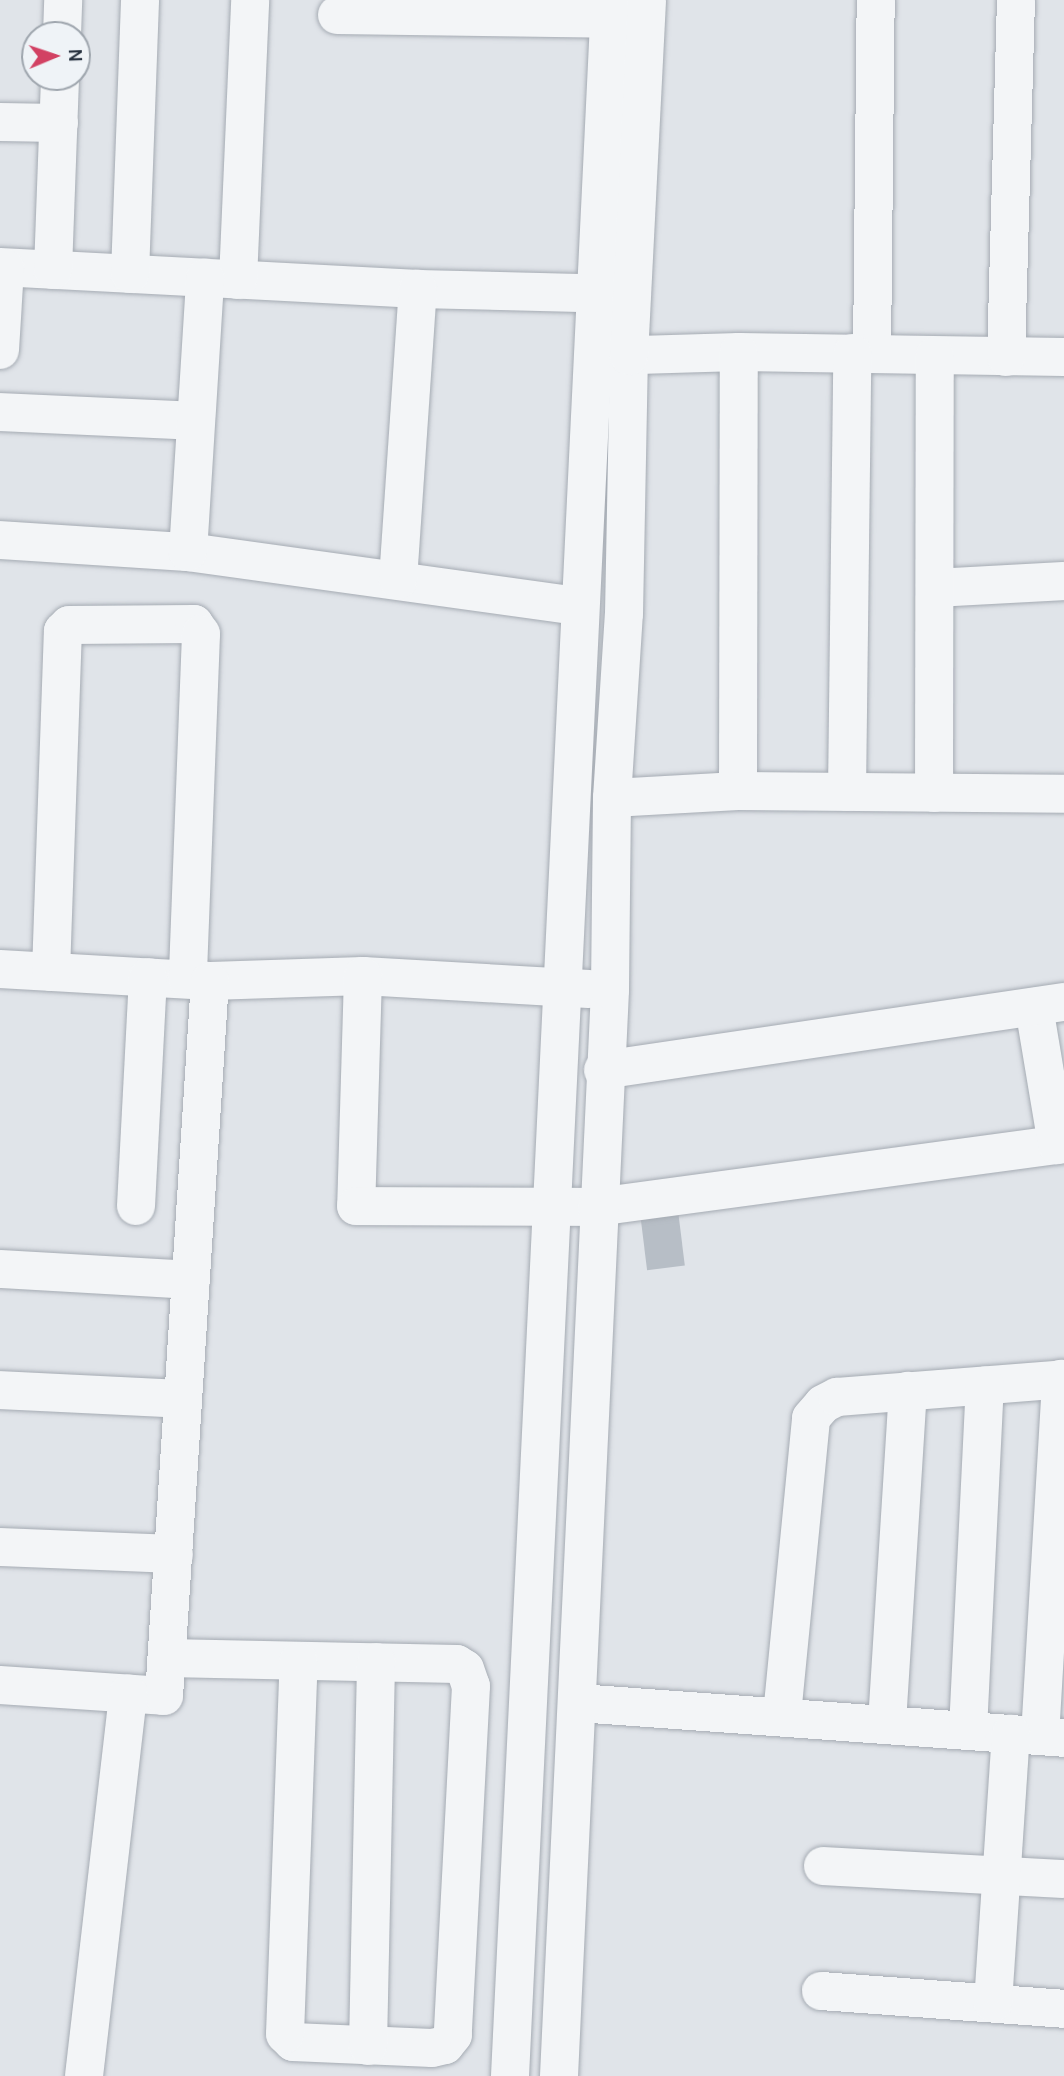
<!DOCTYPE html>
<html>
<head>
<meta charset="utf-8">
<style>
  body { margin:0 }
  #map { position:relative; width:1064px; height:2076px; overflow:hidden; background:#e0e4e9; font-family:Karla,sans-serif }
  div>[style] { position:absolute }
  .building>* { inset:0; background:#b7bec6; transform-origin:0 0 }
  .roads { filter:drop-shadow(0 0 2px #a5abb3) drop-shadow(0 0 2px #a5abb3) }
  .minor>* { height:38px; margin:-19px; padding:0 19px; transform-origin:19px; border-radius:19px; background:#f3f5f7 }
  span { translate:-50% -50%; white-space:nowrap; text-align:center; line-height:1.15; -webkit-text-stroke:7px #eff3f7; paint-order:stroke }
  .north { position:absolute; left:21px; top:21px; width:70px; height:70px; box-sizing:border-box; background:#eff3f7; border:2px solid #9fa6ae; border-radius:50%; rotate:88deg; font-size:19px; font-weight:700; line-height:28px; text-align:center; color:#283341 }
  .north::after { content:''; display:block; margin:auto; width:24px; height:32px; background:#d24163; clip-path:polygon(50% 0,100% 100%,50% 72%,0 100%) }
</style>
</head>
<body>
<div id="map">
  <div class="building">
    <i style="left:677px;top:1202px;width:64px;height:38px;rotate:83deg"></i>
  </div>
  <div class="roads">
    <div class="minor">
      <i style="left:337px;top:15px;width:272px;rotate:0.8deg"></i>
      <i style="left:62px;top:35px;width:35px;rotate:-88deg"></i>
      <i style="left:0;top:122px;width:59px;rotate:1deg"></i>
      <i style="left:0;top:267px;width:419px;rotate:3deg"></i>
      <i style="left:418px;top:289px;width:202px;rotate:1.4deg"></i>
      <i style="left:53px;top:270px;width:193px;rotate:-87.9deg"></i>
      <i style="left:130px;top:274px;width:274px;rotate:-87.9deg"></i>
      <i style="left:238px;top:280px;width:280px;rotate:-87.5deg"></i>
      <i style="left:0;top:350px;width:82px;rotate:-86.5deg"></i>
      <i style="left:872px;top:354px;width:354px;rotate:-89.4deg"></i>
      <i style="left:604px;top:356px;width:135px;rotate:-1.7deg"></i>
      <i style="left:739px;top:352px;width:325px;rotate:0.9deg"></i>
      <i style="left:1006px;top:357px;width:357px;rotate:-88.4deg"></i>
      <i style="left:0;top:412px;width:196px;rotate:2.6deg"></i>
      <i style="left:0;top:540px;width:188px;rotate:3.7deg"></i>
      <i style="left:188px;top:552px;width:394px;rotate:7.9deg"></i>
      <i style="left:188px;top:552px;width:275px;rotate:-86.4deg"></i>
      <i style="left:398px;top:580px;width:292px;rotate:-86.1deg"></i>
      <i style="left:935px;top:588px;width:129px;rotate:-3.1deg"></i>
      <i style="left:738px;top:791px;width:439px;rotate:-89.9deg"></i>
      <i style="left:847px;top:792px;width:439px;rotate:-89.3deg"></i>
      <i style="left:934px;top:793px;width:437px;rotate:-89.9deg"></i>
      <i style="left:612px;top:798px;width:126px;rotate:-3.2deg"></i>
      <i style="left:738px;top:791px;width:326px;rotate:0.5deg"></i>
      <i style="left:0;top:969px;width:210px;rotate:3.3deg"></i>
      <i style="left:210px;top:981px;width:153px;rotate:-1.9deg"></i>
      <i style="left:363px;top:976px;width:226px;rotate:3.3deg"></i>
      <i style="left:51px;top:972px;width:341px;rotate:-88deg"></i>
      <i style="left:63px;top:631px;width:8px;rotate:-45deg"></i>
      <i style="left:69px;top:625px;width:125px;rotate:-0.5deg"></i>
      <i style="left:194px;top:624px;width:12px;rotate:55deg"></i>
      <i style="left:201px;top:634px;width:345px;rotate:92.2deg"></i>
      <i style="left:363px;top:976px;width:230px;rotate:91.7deg"></i>
      <i style="left:356px;top:1206px;width:241px;rotate:0.2deg"></i>
      <i style="left:597px;top:1207px;width:471px;rotate:-7.7deg"></i>
      <i style="left:1034px;top:1007px;width:140px;rotate:80.5deg"></i>
      <i style="left:603px;top:1070px;width:466px;rotate:-8.4deg"></i>
      <i style="left:136px;top:1206px;width:229px;rotate:-87deg"></i>
      <i style="left:0;top:1269px;width:191px;rotate:3.3deg"></i>
      <i style="left:0;top:1390px;width:183px;rotate:2.8deg"></i>
      <i style="left:0;top:1547px;width:174px;rotate:2.3deg"></i>
      <i style="left:167px;top:1658px;width:290px;rotate:1.2deg"></i>
      <i style="left:457px;top:1664px;width:9px;rotate:32deg"></i>
      <i style="left:465px;top:1669px;width:18px;rotate:71deg"></i>
      <i style="left:471px;top:1686px;width:349px;rotate:93deg"></i>
      <i style="left:453px;top:2035px;width:13px;rotate:129deg"></i>
      <i style="left:445px;top:2045px;width:13px;rotate:167deg"></i>
      <i style="left:432px;top:2048px;width:139px;rotate:-177.5deg"></i>
      <i style="left:293px;top:2042px;width:11px;rotate:-135deg"></i>
      <i style="left:285px;top:2034px;width:373px;rotate:-87.9deg"></i>
      <i style="left:0;top:1685px;width:164px;rotate:3.8deg"></i>
      <i style="left:164px;top:1696px;width:716px;rotate:-86.32deg"></i>
      <i style="left:578px;top:1703px;width:487px;rotate:4.1deg"></i>
      <i style="left:782px;top:1715px;width:298px;rotate:-84.4deg"></i>
      <i style="left:811px;top:1418px;width:18px;rotate:-49deg"></i>
      <i style="left:823px;top:1404px;width:16px;rotate:-27deg"></i>
      <i style="left:837px;top:1397px;width:228px;rotate:-4.5deg"></i>
      <i style="left:887px;top:1723px;width:333px;rotate:-86.4deg"></i>
      <i style="left:968px;top:1730px;width:345px;rotate:-87.2deg"></i>
      <i style="left:1040px;top:1736px;width:358px;rotate:-86.6deg"></i>
      <i style="left:823px;top:1866px;width:241px;rotate:3.1deg"></i>
      <i style="left:821px;top:1991px;width:244px;rotate:4.2deg"></i>
      <i style="left:993px;top:2003px;width:270px;rotate:-86.2deg"></i>
      <i style="left:368px;top:2046px;width:384px;rotate:-88.8deg"></i>
      <i style="left:84px;top:2076px;width:385px;rotate:-83.4deg"></i>
      <i style="left:510px;top:2076px;width:2078px;rotate:-87.24deg"></i>
      <i style="left:559px;top:2076px;width:1087px;rotate:-87.31deg"></i>
      <i style="left:610px;top:990px;width:192px;rotate:-89.4deg"></i>
      <i style="left:612px;top:798px;width:184px;rotate:-86.3deg"></i>
      <i style="left:624px;top:614px;width:258px;rotate:-88.9deg"></i>
      <i style="left:629px;top:356px;width:356px;rotate:-87.1deg"></i>
    </div>
  </div>
  <div class="north">N</div>
</div>
</body>
</html>
